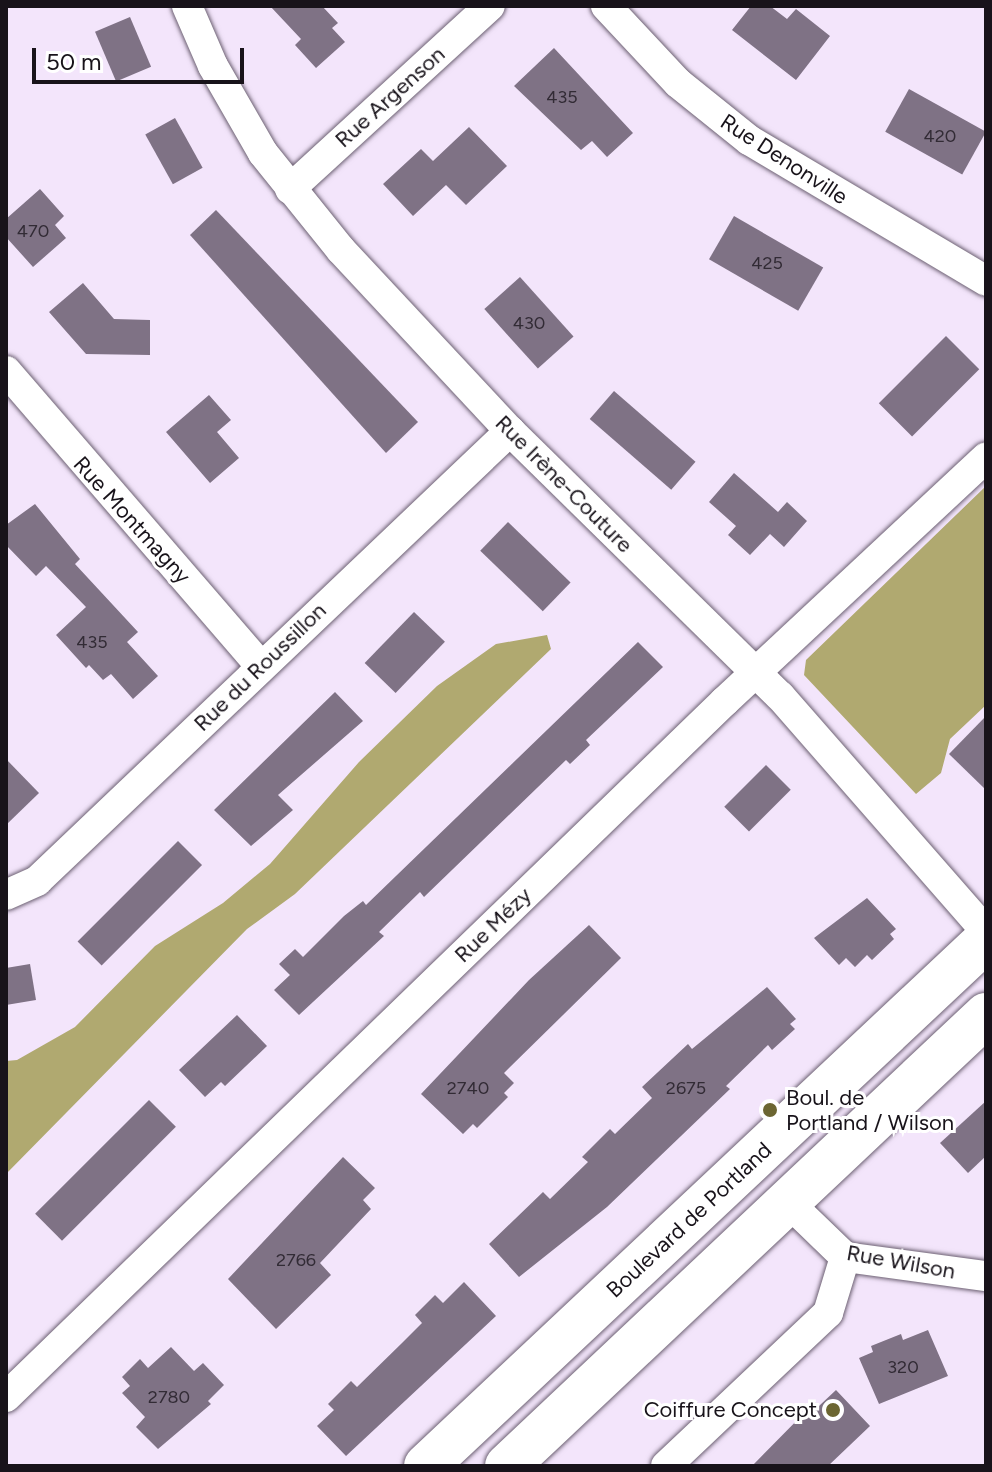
<!DOCTYPE html>
<html>
<head>
<meta charset="utf-8">
<style>
  body { margin:0 }
  #map { position:relative; width:992px; height:1472px; overflow:hidden; background:#f3e5fb; font-family:Figtree,sans-serif }
  div>[style] { position:absolute }
  .forest>* { inset:0; background:#b0a970 }
  .building>* { inset:0; background:#7f7285; transform-origin:0 0 }
  .roads { filter:drop-shadow(0 0 2px #6c6072) drop-shadow(0 0 2px #6c6072) }
  .street>* { height:30px; margin:-15px; padding:0 15px; transform-origin:15px; border-radius:15px; background:#fff }
  .secondary>* { height:44px; margin:-22px; padding:0 22px; transform-origin:22px; border-radius:22px; background:#fff }
  .dots>* { width:22px; height:22px; translate:-50% -50%; box-sizing:border-box; border:4px solid #fff; border-radius:50% }
  span { translate:-50% -50%; white-space:nowrap; text-align:center; line-height:1.15; -webkit-text-stroke:6px #fff; paint-order:stroke }
  .number-label { font-size:18px; color:#322b35 }
  .number-label span { -webkit-text-stroke-width:0 }
  .street-label { font-size:22px; color:#18131a }
  .poi-label { font-size:22px; color:#18131a }
  .left { translate:0 -50%; text-align:left }
  .right { translate:-100% -50%; text-align:right }
  .frame { position:absolute; inset:0; border:8px solid #18131a; pointer-events:none }
  .scale { position:absolute; left:32px; top:48px; width:212px; height:36px; box-sizing:border-box; border:4px solid #18131a; border-top:0; padding-left:10px; font-size:24px; line-height:28px; white-space:nowrap; color:#18131a; -webkit-text-stroke:6px #fff; paint-order:stroke }
</style>
</head>
<body>
<div id="map">
  <div class="forest">
    <i style="clip-path:polygon(986px 486px,986px 705px,950px 739px,941px 773px,916px 794px,804px 675px,806px 660px)"></i>
    <i style="clip-path:polygon(547px 635px,551px 649px,295px 894px,247px 929px,6px 1174px,6px 1061px,17px 1060px,75px 1027px,155px 946px,223px 903px,270px 864px,359px 762px,437px 686px,496px 644px)"></i>
  </div>
  <div class="building">
    <i style="clip-path:polygon(270px 6px,322px 6px,338px 23px,332px 28px,345px 42px,316px 68px,295px 45px,301px 39px)"></i>
    <i style="clip-path:polygon(751px 6px,770px 6px,787px 19px,796px 9px,830px 36px,796px 80px,732px 30px)"></i>
    <i style="left:130px;top:17px;width:54px;height:38px;rotate:67deg"></i>
    <i style="clip-path:polygon(554px 48px,633px 133px,607px 157px,592px 141px,581px 150px,514px 86px)"></i>
    <i style="left:909px;top:89px;width:88px;height:49px;rotate:29deg"></i>
    <i style="left:175px;top:118px;width:57px;height:34px;rotate:61deg"></i>
    <i style="clip-path:polygon(469px 127px,507px 166px,466px 205px,446px 185px,413px 216px,383px 184px,421px 149px,433px 161px)"></i>
    <i style="clip-path:polygon(40px 189px,64px 216px,55px 225px,66px 238px,33px 267px,6px 237px,6px 219px)"></i>
    <i style="clip-path:polygon(216px 210px,418px 422px,386px 453px,190px 235px)"></i>
    <i style="left:734px;top:216px;width:103px;height:50px;rotate:30deg"></i>
    <i style="left:520px;top:277px;width:80px;height:48px;rotate:48deg"></i>
    <i style="clip-path:polygon(83px 283px,114px 319px,150px 320px,150px 355px,86px 354px,49px 312px)"></i>
    <i style="left:946px;top:336px;width:47px;height:95px;rotate:45deg"></i>
    <i style="left:614px;top:391px;width:108px;height:37px;rotate:41deg"></i>
    <i style="clip-path:polygon(209px 395px,231px 420px,217px 432px,239px 458px,210px 483px,166px 432px)"></i>
    <i style="clip-path:polygon(734px 473px,778px 512px,787px 502px,807px 521px,784px 547px,770px 534px,750px 555px,728px 535px,736px 526px,709px 502px)"></i>
    <i style="clip-path:polygon(35px 504px,80px 559px,75px 564px,138px 632px,127px 642px,158px 676px,133px 699px,111px 674px,103px 680px,89px 665px,86px 668px,56px 635px,86px 607px,46px 566px,36px 576px,6px 545px,6px 525px)"></i>
    <i style="left:508px;top:522px;width:87px;height:40px;rotate:44deg"></i>
    <i style="left:414px;top:612px;width:43px;height:71px;rotate:44deg"></i>
    <i style="clip-path:polygon(638px 642px,663px 667px,586px 740px,590px 745px,570px 764px,566px 760px,424px 897px,420px 892px,379px 932px,384px 936px,299px 1015px,274px 990px,290px 975px,279px 964px,295px 949px,303px 957px,344px 916px,363px 901px,366px 905px)"></i>
    <i style="clip-path:polygon(335px 692px,363px 721px,278px 795px,293px 810px,251px 846px,214px 810px)"></i>
    <i style="clip-path:polygon(986px 716px,986px 790px,949px 754px)"></i>
    <i style="clip-path:polygon(6px 759px,39px 793px,6px 825px)"></i>
    <i style="left:766px;top:765px;width:35px;height:59px;rotate:45deg"></i>
    <i style="left:178px;top:841px;width:34px;height:142px;rotate:45deg"></i>
    <i style="clip-path:polygon(867px 898px,896px 929px,890px 934px,894px 939px,872px 960px,867px 955px,855px 967px,846px 958px,839px 965px,814px 938px)"></i>
    <i style="clip-path:polygon(589px 925px,621px 958px,504px 1073px,514px 1083px,504px 1093px,508px 1097px,477px 1128px,473px 1124px,463px 1134px,421px 1094px,529px 980px)"></i>
    <i style="clip-path:polygon(30px 964px,36px 1000px,6px 1005px,6px 968px)"></i>
    <i style="clip-path:polygon(767px 987px,796px 1019px,790px 1024px,795px 1029px,772px 1050px,768px 1045px,726px 1086px,730px 1089px,607px 1207px,519px 1277px,489px 1244px,543px 1192px,550px 1199px,588px 1162px,582px 1157px,610px 1129px,615px 1134px,652px 1098px,642px 1087px,688px 1044px,692px 1049px)"></i>
    <i style="clip-path:polygon(237px 1015px,267px 1046px,225px 1086px,221px 1082px,205px 1097px,179px 1070px)"></i>
    <i style="left:149px;top:1100px;width:38px;height:161px;rotate:45deg"></i>
    <i style="clip-path:polygon(986px 1101px,986px 1156px,968px 1173px,940px 1143px)"></i>
    <i style="clip-path:polygon(343px 1157px,375px 1188px,363px 1200px,371px 1209px,320px 1263px,331px 1275px,276px 1329px,228px 1279px)"></i>
    <i style="clip-path:polygon(464px 1282px,496px 1316px,346px 1456px,317px 1426px,334px 1410px,328px 1404px,351px 1381px,357px 1387px,402px 1343px,422px 1323px,415px 1315px,435px 1295px,443px 1303px)"></i>
    <i style="clip-path:polygon(928px 1330px,948px 1376px,879px 1404px,859px 1358px,873px 1352px,871px 1346px,901px 1334px,903px 1340px)"></i>
    <i style="clip-path:polygon(171px 1347px,194px 1371px,203px 1363px,224px 1385px,208px 1401px,211px 1404px,158px 1449px,136px 1427px,145px 1417px,122px 1393px,130px 1386px,122px 1377px,140px 1359px,148px 1368px)"></i>
    <i style="clip-path:polygon(836px 1390px,870px 1426px,828px 1466px,752px 1466px,815px 1402px,819px 1406px)"></i>
  </div>
  <div class="roads">
    <div class="street">
      <i style="left:187px;top:6px;width:65px;rotate:66.6deg"></i>
      <i style="left:213px;top:66px;width:100px;rotate:60.1deg"></i>
      <i style="left:263px;top:153px;width:124px;rotate:51.2deg"></i>
      <i style="left:341px;top:250px;width:248px;rotate:47deg"></i>
      <i style="left:510px;top:431px;width:378px;rotate:44.5deg"></i>
      <i style="left:780px;top:696px;width:313px;rotate:48.8deg"></i>
      <i style="left:606px;top:6px;width:105px;rotate:46.9deg"></i>
      <i style="left:678px;top:83px;width:91px;rotate:38.8deg"></i>
      <i style="left:749px;top:140px;width:276px;rotate:30.7deg"></i>
      <i style="left:290px;top:189px;width:271px;rotate:-42.5deg"></i>
      <i style="left:6px;top:371px;width:390px;rotate:49.2deg"></i>
      <i style="left:6px;top:895px;width:34px;rotate:-24deg"></i>
      <i style="left:37px;top:881px;width:653px;rotate:-43.57deg"></i>
      <i style="left:788px;top:1202px;width:79px;rotate:44deg"></i>
      <i style="left:845px;top:1257px;width:142px;rotate:7.7deg"></i>
      <i style="left:6px;top:1397px;width:1001px;rotate:-44.07deg"></i>
      <i style="left:725px;top:701px;width:357px;rotate:-43deg"></i>
      <i style="left:666px;top:1466px;width:223px;rotate:-43.4deg"></i>
      <i style="left:828px;top:1313px;width:59px;rotate:-73.1deg"></i>
    </div>
    <div class="secondary">
      <i style="left:426px;top:1466px;width:768px;rotate:-43.21deg"></i>
      <i style="left:507px;top:1466px;width:658px;rotate:-43.28deg"></i>
    </div>
  </div>
  <div class="dots">
    <i style="left:770px;top:1110px;background:#6c6632"></i>
    <i style="left:833px;top:1410px;background:#6c6632"></i>
  </div>
  <div class="number-label">
    <span style="left:562px;top:97px">435</span>
    <span style="left:940px;top:136px">420</span>
    <span style="left:33px;top:231px">470</span>
    <span style="left:767px;top:263px">425</span>
    <span style="left:529px;top:323px">430</span>
    <span style="left:92px;top:642px">435</span>
    <span style="left:468px;top:1088px">2740</span>
    <span style="left:686px;top:1088px">2675</span>
    <span style="left:296px;top:1260px">2766</span>
    <span style="left:903px;top:1367px">320</span>
    <span style="left:169px;top:1397px">2780</span>
  </div>
  <div class="street-label">
    <span style="left:390px;top:97px;rotate:-42deg">Rue Argenson</span>
    <span style="left:784px;top:159px;rotate:33deg">Rue Denonville</span>
    <span style="left:564px;top:484px;rotate:45deg">Rue Irène-Couture</span>
    <span style="left:132px;top:520px;rotate:48deg">Rue Montmagny</span>
    <span style="left:260px;top:667px;rotate:-44deg">Rue du Roussillon</span>
    <span style="left:493px;top:925px;rotate:-44deg">Rue Mézy</span>
    <span style="left:689px;top:1220px;rotate:-43deg">Boulevard de Portland</span>
    <span style="left:901px;top:1262px;rotate:10deg">Rue Wilson</span>
  </div>
  <div class="poi-label">
    <span class="left" style="left:786px;top:1110px">Boul. de<br>Portland / Wilson</span>
    <span class="right" style="left:817px;top:1410px">Coiffure Concept</span>
  </div>
  <div class="frame"></div>
  <div class="scale">50 m</div>
</div>
</body>
</html>
